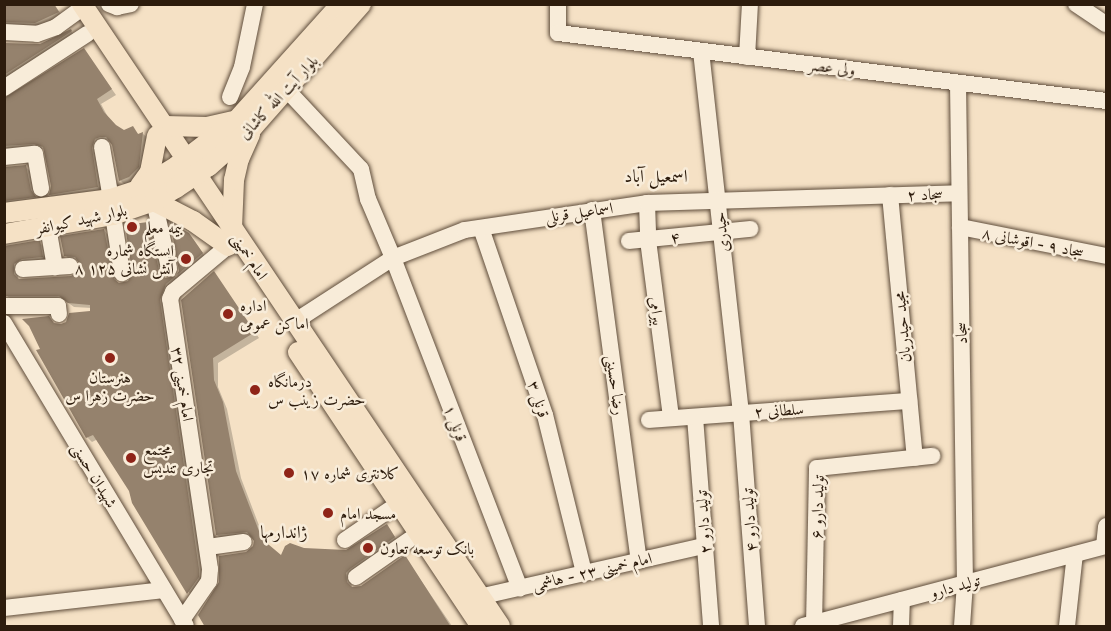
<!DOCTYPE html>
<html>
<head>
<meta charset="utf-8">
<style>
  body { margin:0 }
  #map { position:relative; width:1111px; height:631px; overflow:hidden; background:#f5e1c5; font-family:"Libre Caslon Text",Amiri,serif }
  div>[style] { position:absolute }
  .shadow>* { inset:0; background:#0003 }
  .building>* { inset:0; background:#95826d }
  .roads { filter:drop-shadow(0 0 2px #5f4d3b) drop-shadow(0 0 2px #5f4d3b) }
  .minor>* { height:16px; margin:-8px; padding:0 8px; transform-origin:8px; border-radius:8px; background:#f8ecd9 }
  .major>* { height:20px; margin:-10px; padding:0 10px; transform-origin:10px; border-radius:10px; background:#f5e1c5 }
  .dots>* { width:16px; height:16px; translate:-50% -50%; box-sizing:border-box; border:3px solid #f8ecd9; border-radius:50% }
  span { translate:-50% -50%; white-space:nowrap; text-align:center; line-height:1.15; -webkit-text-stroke:5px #f8ecd9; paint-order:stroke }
  .street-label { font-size:16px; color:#2d1c0d }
  .poi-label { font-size:16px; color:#2d1c0d }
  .left { translate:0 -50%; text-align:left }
  .right { translate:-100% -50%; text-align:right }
  .neighbourhood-label { font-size:18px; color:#2d1c0d }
  .frame { position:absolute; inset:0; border:6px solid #2d1c0d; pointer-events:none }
</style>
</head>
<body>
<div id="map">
  <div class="shadow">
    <i style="clip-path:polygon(4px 4px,54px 4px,63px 17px,41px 28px,4px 28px)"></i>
    <i style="clip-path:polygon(71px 31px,76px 37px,4px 83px,4px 44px,37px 46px)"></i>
    <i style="clip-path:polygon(84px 50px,116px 95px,101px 104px,109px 119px,116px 127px,124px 132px,132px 128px,139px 135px,143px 134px,148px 138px,143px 172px,134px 182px,125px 185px,120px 180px,112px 142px,105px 141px,102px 191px,55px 199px,50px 195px,53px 186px,45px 150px,40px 148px,4px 154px,4px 99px)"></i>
    <i style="clip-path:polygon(26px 167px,31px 172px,35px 196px,39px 202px,4px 207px,4px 169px)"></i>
    <i style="clip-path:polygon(147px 223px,152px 228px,165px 279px,177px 277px,193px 239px,206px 258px,170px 289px,203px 575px,192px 597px,133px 503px,131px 490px,98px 439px,92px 442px,87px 437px,42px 350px,55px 325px,61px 326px,92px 312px,92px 308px,74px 307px,63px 299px,11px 299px,6px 295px,4px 247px,39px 242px,43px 246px,46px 261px,18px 268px,18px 280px,71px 278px,80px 272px,82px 264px,79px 261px,70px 260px,65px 255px,104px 230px,108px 235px,117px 284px,129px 283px)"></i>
    <i style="clip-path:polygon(214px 273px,259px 338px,218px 363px,218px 387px,227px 409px,241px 478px,266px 544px,282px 557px,303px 550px,347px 552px,387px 526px,399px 543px,351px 579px,352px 588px,362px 587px,405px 557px,452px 626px,209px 626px,256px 541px,253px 537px,222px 540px,217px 535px,182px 301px)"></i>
  </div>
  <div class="building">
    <i style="clip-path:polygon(4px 4px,54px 4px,59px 12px,35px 23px,4px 22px)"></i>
    <i style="clip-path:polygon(71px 29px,72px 31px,4px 75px,4px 43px,40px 44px)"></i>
    <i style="clip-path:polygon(84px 48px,112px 89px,97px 99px,104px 112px,116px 125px,124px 130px,133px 126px,138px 134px,143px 132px,139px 167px,129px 177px,119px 181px,112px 145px,106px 137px,100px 137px,95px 139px,92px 148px,98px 187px,49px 195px,51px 186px,43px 147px,34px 144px,4px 146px,4px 98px)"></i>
    <i style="clip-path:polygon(26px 165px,31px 190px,36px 197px,4px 201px,4px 167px)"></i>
    <i style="clip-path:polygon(148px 222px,159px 270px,165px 278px,176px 276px,179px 271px,170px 222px,189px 233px,203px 253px,166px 284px,160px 300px,199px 569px,199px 577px,187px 594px,132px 503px,129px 491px,93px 435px,86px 438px,36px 350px,40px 349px,29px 326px,22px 319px,49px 316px,54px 323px,61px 324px,66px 322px,69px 313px,90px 311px,90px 305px,68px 303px,59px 296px,5px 296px,4px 293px,4px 246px,40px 240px,43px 257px,22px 259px,14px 264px,14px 274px,19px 279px,71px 276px,79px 271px,80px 265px,75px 257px,64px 256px,60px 236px,104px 229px,114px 279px,119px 283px,128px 281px,132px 271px,125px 225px)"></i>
    <i style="clip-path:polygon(214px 271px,255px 332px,213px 358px,214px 380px,223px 402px,236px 471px,262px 539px,281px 555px,285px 546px,290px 543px,304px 548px,346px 550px,387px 524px,395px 537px,350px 569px,346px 573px,347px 582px,352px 587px,361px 586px,405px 555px,451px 627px,205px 627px,198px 615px,219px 582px,219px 556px,246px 552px,253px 546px,254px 541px,247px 532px,216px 535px,181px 300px)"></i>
  </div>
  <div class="roads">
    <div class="minor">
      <i style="left:109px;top:4px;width:9px;rotate:21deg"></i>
      <i style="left:117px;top:7px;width:14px;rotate:-12deg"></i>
      <i style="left:558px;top:4px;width:29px;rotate:90deg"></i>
      <i style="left:558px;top:33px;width:552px;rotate:7.07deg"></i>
      <i style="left:1076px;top:4px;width:36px;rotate:34deg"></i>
      <i style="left:4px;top:32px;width:33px;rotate:3deg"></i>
      <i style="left:37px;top:34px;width:20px;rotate:-20deg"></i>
      <i style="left:56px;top:27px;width:34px;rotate:-36deg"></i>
      <i style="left:701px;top:51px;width:364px;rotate:83.7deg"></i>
      <i style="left:741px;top:413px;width:214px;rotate:85.7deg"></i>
      <i style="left:747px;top:57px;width:53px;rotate:-86.8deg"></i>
      <i style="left:958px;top:83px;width:500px;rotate:89.2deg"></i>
      <i style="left:965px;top:583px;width:43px;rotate:94deg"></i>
      <i style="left:4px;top:88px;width:99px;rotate:-33deg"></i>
      <i style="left:287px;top:90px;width:108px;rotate:46.9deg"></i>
      <i style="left:361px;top:169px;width:31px;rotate:77deg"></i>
      <i style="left:368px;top:199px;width:64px;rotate:67deg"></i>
      <i style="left:393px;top:258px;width:354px;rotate:69deg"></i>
      <i style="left:230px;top:97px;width:32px;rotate:-68deg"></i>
      <i style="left:242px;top:67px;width:64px;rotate:-78.3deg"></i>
      <i style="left:102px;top:147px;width:53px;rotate:80.2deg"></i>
      <i style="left:4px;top:157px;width:31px;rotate:-6deg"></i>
      <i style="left:35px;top:154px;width:35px;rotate:80deg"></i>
      <i style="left:890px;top:195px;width:264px;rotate:84.6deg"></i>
      <i style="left:154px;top:201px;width:69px;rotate:77.4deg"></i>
      <i style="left:647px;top:203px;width:37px;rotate:88deg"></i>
      <i style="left:648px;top:240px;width:179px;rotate:82.6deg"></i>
      <i style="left:592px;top:210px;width:354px;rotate:82.4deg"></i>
      <i style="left:113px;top:215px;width:59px;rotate:81.2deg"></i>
      <i style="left:48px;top:227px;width:41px;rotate:80.1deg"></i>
      <i style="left:960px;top:227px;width:149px;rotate:11.2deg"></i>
      <i style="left:481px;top:228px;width:198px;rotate:71.1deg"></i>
      <i style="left:545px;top:415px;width:163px;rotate:76.1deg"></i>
      <i style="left:629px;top:241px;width:122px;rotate:-5.7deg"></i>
      <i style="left:23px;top:269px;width:47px;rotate:-3.7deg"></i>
      <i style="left:4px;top:306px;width:54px"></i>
      <i style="left:58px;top:306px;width:8px;rotate:83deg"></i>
      <i style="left:294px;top:322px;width:118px;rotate:-32.9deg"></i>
      <i style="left:393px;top:258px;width:77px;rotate:-21.3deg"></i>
      <i style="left:465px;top:230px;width:184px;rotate:-8.4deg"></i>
      <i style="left:647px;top:203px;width:312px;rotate:-1.8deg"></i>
      <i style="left:4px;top:323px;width:353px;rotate:59deg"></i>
      <i style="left:695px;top:417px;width:210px;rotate:85.6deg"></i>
      <i style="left:649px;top:420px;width:261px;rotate:-4.2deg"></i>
      <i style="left:345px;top:540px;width:53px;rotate:-34.3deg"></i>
      <i style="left:1104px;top:546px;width:20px;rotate:-84deg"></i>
      <i style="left:208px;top:547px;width:36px;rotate:-8deg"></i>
      <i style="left:356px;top:577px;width:65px;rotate:-34.9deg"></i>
      <i style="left:479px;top:597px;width:231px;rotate:-12.8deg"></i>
      <i style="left:4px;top:608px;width:161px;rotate:-6.4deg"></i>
      <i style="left:182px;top:620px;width:47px;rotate:-55.3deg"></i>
      <i style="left:209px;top:581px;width:12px;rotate:-85deg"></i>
      <i style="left:210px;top:569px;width:273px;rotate:-98.4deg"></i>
      <i style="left:170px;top:299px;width:8px;rotate:-67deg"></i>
      <i style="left:173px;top:292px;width:72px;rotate:-39.9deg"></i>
      <i style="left:803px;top:626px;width:313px;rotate:-14.8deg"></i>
      <i style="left:814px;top:626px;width:158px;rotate:-88.9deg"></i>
      <i style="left:817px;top:468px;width:116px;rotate:-6deg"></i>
      <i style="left:901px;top:626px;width:26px;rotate:-88deg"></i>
      <i style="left:1067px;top:626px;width:72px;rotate:-83.7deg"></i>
    </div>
    <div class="major">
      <i style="left:82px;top:4px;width:749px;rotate:56.1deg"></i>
      <i style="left:165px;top:126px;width:42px;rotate:1.4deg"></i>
      <i style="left:207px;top:127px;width:26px;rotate:-13deg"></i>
      <i style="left:140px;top:186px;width:17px;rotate:-54deg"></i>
      <i style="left:150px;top:172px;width:37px;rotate:-79deg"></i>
      <i style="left:154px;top:201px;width:44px;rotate:27.1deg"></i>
      <i style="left:193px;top:221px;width:43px;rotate:35.5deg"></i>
      <i style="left:4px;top:213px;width:108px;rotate:-7.5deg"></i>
      <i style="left:111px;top:199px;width:28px;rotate:-18deg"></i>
      <i style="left:138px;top:190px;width:46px;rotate:-31.6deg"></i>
      <i style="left:177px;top:166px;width:76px;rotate:-37.5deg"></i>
      <i style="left:237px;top:120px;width:156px;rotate:-48.1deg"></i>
      <i style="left:232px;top:228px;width:48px;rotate:-87.6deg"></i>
      <i style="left:234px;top:180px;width:22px;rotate:-77deg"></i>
      <i style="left:239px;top:159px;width:27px;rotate:-66deg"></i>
      <i style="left:4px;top:234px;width:111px;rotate:-9.9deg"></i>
      <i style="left:113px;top:215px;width:43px;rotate:-18.9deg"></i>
      <i style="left:154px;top:201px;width:26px;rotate:-31deg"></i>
      <i style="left:176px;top:188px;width:40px;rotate:-34deg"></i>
      <i style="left:209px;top:166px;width:59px;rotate:-41.6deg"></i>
      <i style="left:253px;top:127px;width:164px;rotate:-48.7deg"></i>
      <i style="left:298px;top:352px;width:329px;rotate:56.3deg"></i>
    </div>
  </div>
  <div class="dots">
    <i style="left:132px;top:227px;background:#8f2418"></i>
    <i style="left:186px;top:259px;background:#8f2418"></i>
    <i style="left:228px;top:314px;background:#8f2418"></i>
    <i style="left:110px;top:358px;background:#8f2418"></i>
    <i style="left:255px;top:390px;background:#8f2418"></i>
    <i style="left:131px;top:458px;background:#8f2418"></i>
    <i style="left:289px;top:473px;background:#8f2418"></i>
    <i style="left:328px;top:513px;background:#8f2418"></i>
    <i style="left:368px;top:548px;background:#8f2418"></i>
  </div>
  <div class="street-label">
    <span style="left:832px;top:67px;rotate:7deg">ولی عصر</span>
    <span style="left:278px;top:97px;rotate:-47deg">بلوار آیت الله کاشانی</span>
    <span style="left:925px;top:194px;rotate:-2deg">سجاد ۲</span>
    <span style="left:579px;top:212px;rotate:-8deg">اسماعیل قرنلی</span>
    <span style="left:81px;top:219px;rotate:-12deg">بلوار شهید کیوانفر</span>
    <span style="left:721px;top:232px;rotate:-96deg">حیدری</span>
    <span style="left:675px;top:237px;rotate:-5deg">۴</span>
    <span style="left:1033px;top:242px;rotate:11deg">سجاد ۹ - اقوشانی ۸</span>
    <span style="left:250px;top:256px;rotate:57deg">امام خمینی</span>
    <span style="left:657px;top:311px;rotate:83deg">بیرامی</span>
    <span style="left:902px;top:327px;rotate:-95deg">مجید حیدریان</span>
    <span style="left:961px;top:333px;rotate:-91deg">سجاد</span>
    <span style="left:183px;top:384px;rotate:81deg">امام خمینی ۳۲</span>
    <span style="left:616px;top:385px;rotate:82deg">رضا حسینی</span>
    <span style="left:539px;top:399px;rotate:72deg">قرنلی ۳</span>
    <span style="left:779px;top:410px;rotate:-4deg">۲ سلطانی</span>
    <span style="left:456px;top:423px;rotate:69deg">قرنلی ۱</span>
    <span style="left:95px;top:475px;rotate:59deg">شهیدان حسنی</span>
    <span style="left:817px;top:507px;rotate:-88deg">تولید دارو ۶</span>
    <span style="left:749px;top:520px;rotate:-94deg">تولید دارو ۴</span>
    <span style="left:703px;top:522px;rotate:-94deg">تولید دارو ۲</span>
    <span style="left:592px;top:571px;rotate:-13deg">امام خمینی ۲۳ - هاشمی</span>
    <span style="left:955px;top:586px;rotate:-15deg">تولید دارو</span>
  </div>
  <div class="poi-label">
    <span class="left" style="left:144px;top:227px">بیمه معلم</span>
    <span class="right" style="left:174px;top:259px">ایستگاه شماره<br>۸ آتش نشانی ۱۲۵</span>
    <span class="left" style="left:240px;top:314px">اداره<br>اماکن عمومی</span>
    <span style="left:110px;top:386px">هنرستان<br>حضرت زهرا س</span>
    <span class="left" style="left:268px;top:390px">درمانگاه<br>حضرت زینب س</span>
    <span class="left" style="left:143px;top:458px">مجتمع<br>تجاری تندیس</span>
    <span class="left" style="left:301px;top:473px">کلانتری شماره ۱۷</span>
    <span class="left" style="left:340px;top:513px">مسجد امام</span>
    <span class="left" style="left:380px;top:548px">بانک توسعه تعاون</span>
  </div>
  <div class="neighbourhood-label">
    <span style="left:656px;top:176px">اسمعیل آباد</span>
    <span style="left:284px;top:532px">ژاندارمها</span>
  </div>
  <div class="frame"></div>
</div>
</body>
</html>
